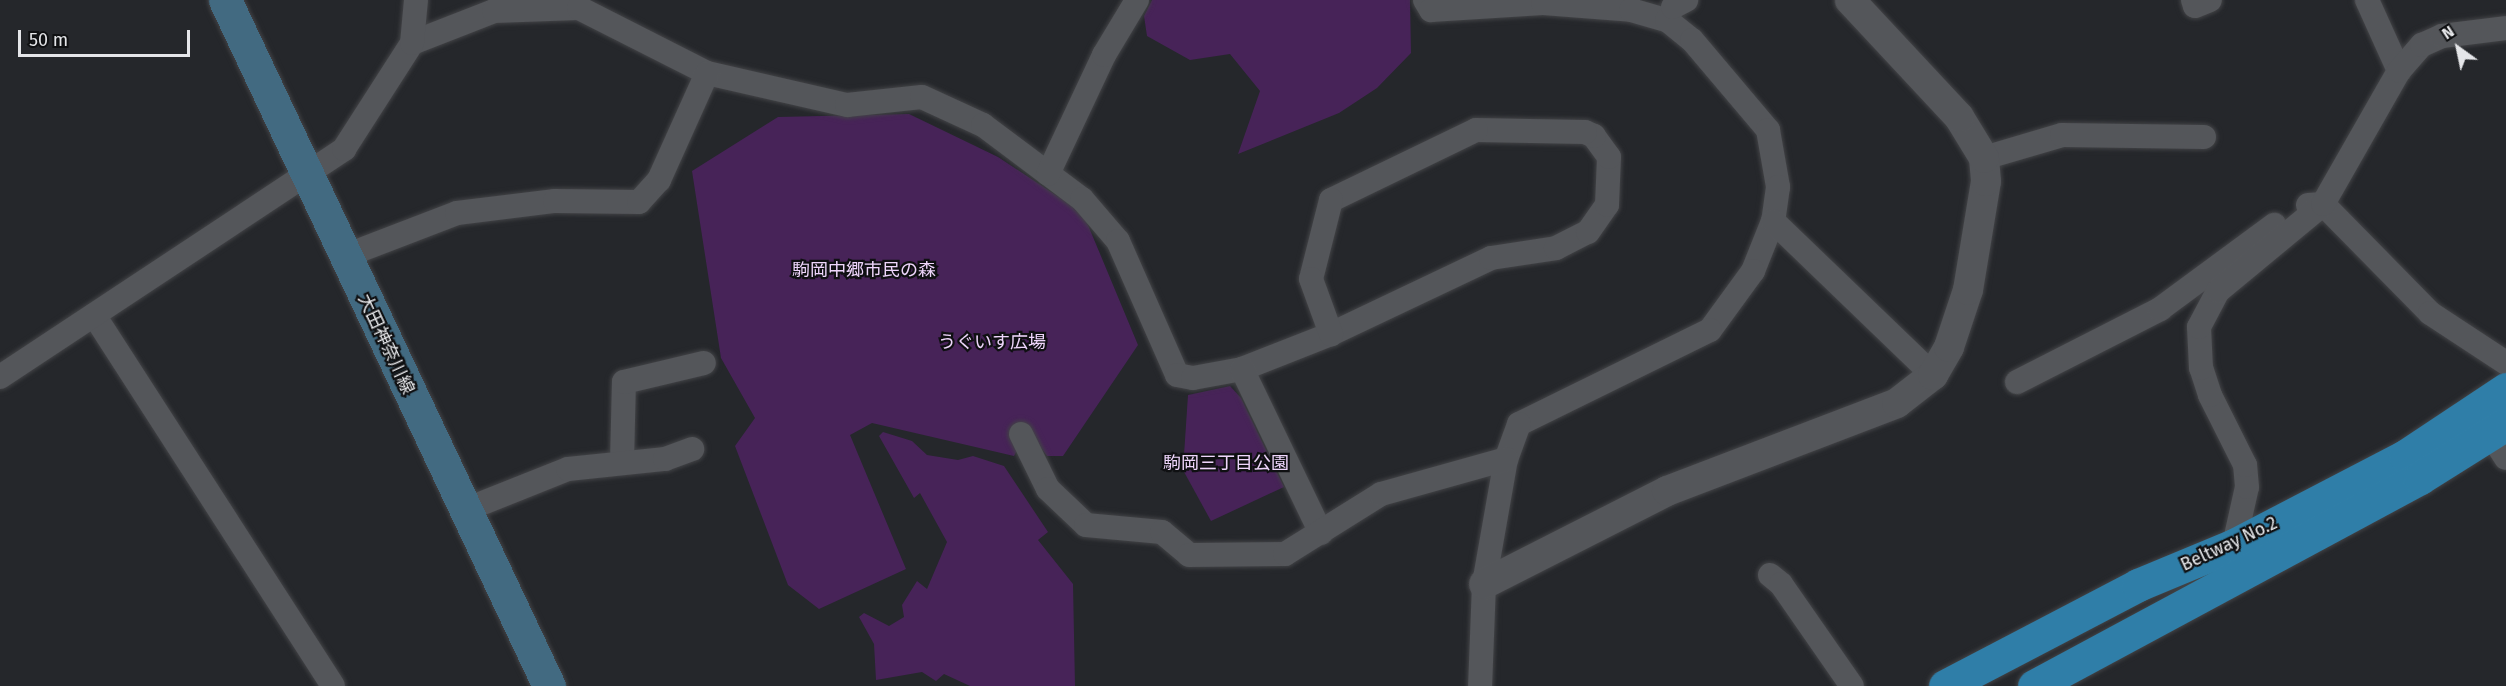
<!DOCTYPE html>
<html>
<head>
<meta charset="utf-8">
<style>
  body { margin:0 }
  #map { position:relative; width:2506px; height:686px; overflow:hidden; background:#25272b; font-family:"Fira Sans","Noto Sans JP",sans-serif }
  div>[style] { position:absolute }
  .green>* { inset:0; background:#472358 }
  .roads { filter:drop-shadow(0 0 2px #424346) drop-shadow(0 0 2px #424346) }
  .minor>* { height:24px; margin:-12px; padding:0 12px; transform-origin:12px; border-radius:12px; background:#54565a }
  .tertiary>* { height:30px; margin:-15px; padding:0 15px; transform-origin:15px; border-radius:15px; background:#54565a }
  .secondary>* { height:33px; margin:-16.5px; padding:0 16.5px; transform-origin:16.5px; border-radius:16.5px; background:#426a81 }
  .primary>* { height:33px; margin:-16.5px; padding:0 16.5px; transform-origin:16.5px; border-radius:16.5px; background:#2f7ea8 }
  span { translate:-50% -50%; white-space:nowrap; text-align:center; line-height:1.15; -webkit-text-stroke:4.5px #0f1012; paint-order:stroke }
  .park-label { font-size:18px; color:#eed5fb }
  .street-label { font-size:18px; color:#e5e6e9 }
  .north { position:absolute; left:2428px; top:18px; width:60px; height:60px; -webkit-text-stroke:4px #0f1012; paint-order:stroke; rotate:327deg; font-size:16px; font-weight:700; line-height:24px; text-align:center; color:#e5e6e9 }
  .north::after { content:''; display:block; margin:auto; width:21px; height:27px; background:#e5e6e9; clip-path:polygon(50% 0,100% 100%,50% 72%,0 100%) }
  .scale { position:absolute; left:18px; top:30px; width:172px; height:27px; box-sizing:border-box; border:3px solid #e5e6e9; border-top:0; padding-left:8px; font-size:18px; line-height:21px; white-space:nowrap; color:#e5e6e9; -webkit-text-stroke:4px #0f1012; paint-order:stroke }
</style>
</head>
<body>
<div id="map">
  <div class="green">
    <i style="clip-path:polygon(1152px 0,1410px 0,1411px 53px,1377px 88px,1339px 113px,1238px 154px,1260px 91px,1230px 54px,1190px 60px,1147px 36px,1144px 16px)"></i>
    <i style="clip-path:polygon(909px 114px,998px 157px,1083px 213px,1138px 345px,1063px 456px,1047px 456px,1028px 430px,1014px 456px,872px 423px,850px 435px,906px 569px,819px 609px,788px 585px,735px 446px,755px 418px,721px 358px,692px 171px,778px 117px)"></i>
    <i style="clip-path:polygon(1230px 386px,1241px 398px,1284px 487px,1211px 521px,1183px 470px,1188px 395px)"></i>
    <i style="clip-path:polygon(883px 432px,912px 441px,927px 455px,958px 460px,973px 456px,1004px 466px,1048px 532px,1038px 540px,1073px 584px,1075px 686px,970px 686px,944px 674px,936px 681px,922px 672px,876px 680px,874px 644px,859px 617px,864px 613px,889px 626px,904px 617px,902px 605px,917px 581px,927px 589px,947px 542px,920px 493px,914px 498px,879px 436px)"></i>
  </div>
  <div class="roads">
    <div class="minor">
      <i style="left:1425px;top:0;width:12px;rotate:59deg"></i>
      <i style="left:1431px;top:10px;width:112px;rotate:-3.6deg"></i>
      <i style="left:1543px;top:3px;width:88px;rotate:4.5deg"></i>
      <i style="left:1631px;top:10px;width:37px;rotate:16deg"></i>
      <i style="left:1667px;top:20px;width:32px;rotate:39deg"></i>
      <i style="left:1692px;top:40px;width:118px;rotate:49.8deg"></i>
      <i style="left:1768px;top:130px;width:58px;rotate:80deg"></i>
      <i style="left:1778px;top:187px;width:34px;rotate:98deg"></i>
      <i style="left:1773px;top:221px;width:54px;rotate:111.8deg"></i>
      <i style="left:1753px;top:271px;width:73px;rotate:126.1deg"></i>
      <i style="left:1710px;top:330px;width:213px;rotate:153.8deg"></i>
      <i style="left:1519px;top:424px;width:37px;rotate:110deg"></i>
      <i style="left:1506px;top:459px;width:127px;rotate:100deg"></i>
      <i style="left:1484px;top:584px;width:102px;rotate:92.2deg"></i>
      <i style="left:2193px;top:0;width:6px;rotate:72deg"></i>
      <i style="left:2195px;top:6px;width:16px;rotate:-22deg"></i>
      <i style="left:2367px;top:0;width:78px;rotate:65.7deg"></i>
      <i style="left:1673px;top:7px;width:15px;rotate:-28deg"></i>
      <i style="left:412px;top:43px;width:88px;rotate:-21.3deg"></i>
      <i style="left:494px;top:11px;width:85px;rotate:-2deg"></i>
      <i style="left:579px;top:8px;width:144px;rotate:26.9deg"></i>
      <i style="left:707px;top:73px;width:144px;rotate:12.9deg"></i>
      <i style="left:847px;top:105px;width:75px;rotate:-6.1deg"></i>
      <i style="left:922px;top:97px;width:67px;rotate:24.7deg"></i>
      <i style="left:983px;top:125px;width:124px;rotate:36.8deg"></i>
      <i style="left:1082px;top:199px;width:55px;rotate:49.4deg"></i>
      <i style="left:1118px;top:241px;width:146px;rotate:66.2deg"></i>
      <i style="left:1177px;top:375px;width:16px;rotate:11deg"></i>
      <i style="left:1193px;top:378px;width:50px;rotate:-10.4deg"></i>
      <i style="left:1242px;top:369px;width:96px;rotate:-21.5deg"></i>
      <i style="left:1331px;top:334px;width:177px;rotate:-25.4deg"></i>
      <i style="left:1491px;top:258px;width:66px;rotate:-8.7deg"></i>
      <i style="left:1556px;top:248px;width:36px;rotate:-27deg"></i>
      <i style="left:1588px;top:232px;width:33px;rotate:-55deg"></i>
      <i style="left:1607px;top:205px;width:48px;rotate:-87.6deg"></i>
      <i style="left:1609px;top:157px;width:26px;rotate:-126deg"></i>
      <i style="left:1594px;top:136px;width:10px;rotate:-156deg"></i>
      <i style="left:1585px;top:132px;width:109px;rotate:-178.9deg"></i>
      <i style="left:1476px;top:130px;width:161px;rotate:154.2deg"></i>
      <i style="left:1331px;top:200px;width:81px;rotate:104.2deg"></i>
      <i style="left:1311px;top:279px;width:59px;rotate:70deg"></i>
      <i style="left:1984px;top:158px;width:81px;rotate:-16.4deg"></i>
      <i style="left:2062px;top:135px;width:142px;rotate:0.8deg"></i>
      <i style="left:1048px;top:174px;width:132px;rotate:-64.8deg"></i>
      <i style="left:1104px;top:55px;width:64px;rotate:-59deg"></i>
      <i style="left:2308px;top:205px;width:15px;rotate:-4deg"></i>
      <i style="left:2323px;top:204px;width:153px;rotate:45.5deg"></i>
      <i style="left:2430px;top:313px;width:91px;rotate:33.3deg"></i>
      <i style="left:1773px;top:221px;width:222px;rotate:43.9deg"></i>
      <i style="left:345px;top:256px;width:120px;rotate:-21deg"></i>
      <i style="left:457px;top:213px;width:99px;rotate:-7deg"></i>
      <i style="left:555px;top:201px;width:84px;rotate:0.7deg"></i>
      <i style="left:639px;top:202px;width:30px;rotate:-48deg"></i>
      <i style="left:659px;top:180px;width:117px;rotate:-65.8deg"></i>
      <i style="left:94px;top:315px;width:441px;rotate:57.2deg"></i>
      <i style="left:1242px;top:369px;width:182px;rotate:64.3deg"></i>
      <i style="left:0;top:377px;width:413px;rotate:-33.5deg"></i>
      <i style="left:344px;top:149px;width:126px;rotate:-57.3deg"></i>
      <i style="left:412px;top:43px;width:43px;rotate:-84.7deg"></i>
      <i style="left:2017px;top:382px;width:161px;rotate:-27deg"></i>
      <i style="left:2160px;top:309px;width:142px;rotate:-36.4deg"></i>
      <i style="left:1021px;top:434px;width:61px;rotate:63.9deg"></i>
      <i style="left:1048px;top:489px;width:52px;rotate:43.5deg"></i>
      <i style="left:1086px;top:525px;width:76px;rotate:5.3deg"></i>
      <i style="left:1162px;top:532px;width:35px;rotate:40deg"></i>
      <i style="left:1189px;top:555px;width:96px;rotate:-0.6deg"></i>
      <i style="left:1285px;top:554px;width:113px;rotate:-32deg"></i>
      <i style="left:1381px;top:494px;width:130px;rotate:-15.6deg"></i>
      <i style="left:2491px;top:435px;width:27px;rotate:57deg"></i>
      <i style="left:622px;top:462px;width:80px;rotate:-88.6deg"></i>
      <i style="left:624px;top:382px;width:82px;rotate:-13.4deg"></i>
      <i style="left:465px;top:510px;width:111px;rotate:-21.7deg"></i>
      <i style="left:568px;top:469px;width:98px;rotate:-5.9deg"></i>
      <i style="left:665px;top:459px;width:29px;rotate:-20deg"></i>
      <i style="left:2234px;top:545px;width:59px;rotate:-77.4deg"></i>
      <i style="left:2247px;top:487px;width:22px;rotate:-95deg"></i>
      <i style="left:2245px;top:465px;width:78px;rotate:-116.6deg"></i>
      <i style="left:2210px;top:395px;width:28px;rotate:-108deg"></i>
      <i style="left:2201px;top:368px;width:41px;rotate:-92.8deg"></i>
      <i style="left:2199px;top:327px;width:41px;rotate:-62.2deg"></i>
      <i style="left:2218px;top:291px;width:136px;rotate:-39.6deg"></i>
      <i style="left:2323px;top:204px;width:153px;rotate:-60.3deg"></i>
      <i style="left:2399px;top:71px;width:35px;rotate:-49deg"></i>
      <i style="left:2422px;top:45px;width:22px;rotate:-24deg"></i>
      <i style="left:2442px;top:36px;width:64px;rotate:-7.1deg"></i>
      <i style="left:1770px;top:575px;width:14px;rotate:39deg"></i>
      <i style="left:1781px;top:584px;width:124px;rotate:55.2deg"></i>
    </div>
    <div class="tertiary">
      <i style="left:1484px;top:584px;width:205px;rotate:-26.9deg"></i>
      <i style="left:1667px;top:491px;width:246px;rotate:-20.9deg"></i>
      <i style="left:1897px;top:403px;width:46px;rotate:-37.9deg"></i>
      <i style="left:1933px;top:375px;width:32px;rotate:-60deg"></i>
      <i style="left:1949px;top:347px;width:60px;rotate:-71.6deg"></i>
      <i style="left:1968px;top:290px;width:110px;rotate:-80.6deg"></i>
      <i style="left:1986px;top:181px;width:23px;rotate:-95deg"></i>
      <i style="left:1984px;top:158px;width:48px;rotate:-121.4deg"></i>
      <i style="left:1959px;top:117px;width:160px;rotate:-133deg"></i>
    </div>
    <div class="secondary">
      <i style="left:225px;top:0;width:759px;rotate:64.72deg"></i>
    </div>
    <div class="primary">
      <i style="left:1945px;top:686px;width:218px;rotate:-27.6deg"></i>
      <i style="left:2138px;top:585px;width:104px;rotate:-22.6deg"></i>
      <i style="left:2234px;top:545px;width:193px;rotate:-27.5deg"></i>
      <i style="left:2405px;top:456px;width:121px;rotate:-33.6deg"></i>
      <i style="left:2034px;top:686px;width:438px;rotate:-28.3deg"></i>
      <i style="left:2420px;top:478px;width:102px;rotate:-32.1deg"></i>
    </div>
  </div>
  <div class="park-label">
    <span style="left:864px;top:270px">駒岡中郷市民の森</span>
    <span style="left:992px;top:342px">うぐいす広場</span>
    <span style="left:1226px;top:463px">駒岡三丁目公園</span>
  </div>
  <div class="street-label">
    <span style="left:386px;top:344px;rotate:65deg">大田神奈川線</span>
    <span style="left:2229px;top:544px;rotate:-25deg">Beltway No.2</span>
  </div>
  <div class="north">N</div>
  <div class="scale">50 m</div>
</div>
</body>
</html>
